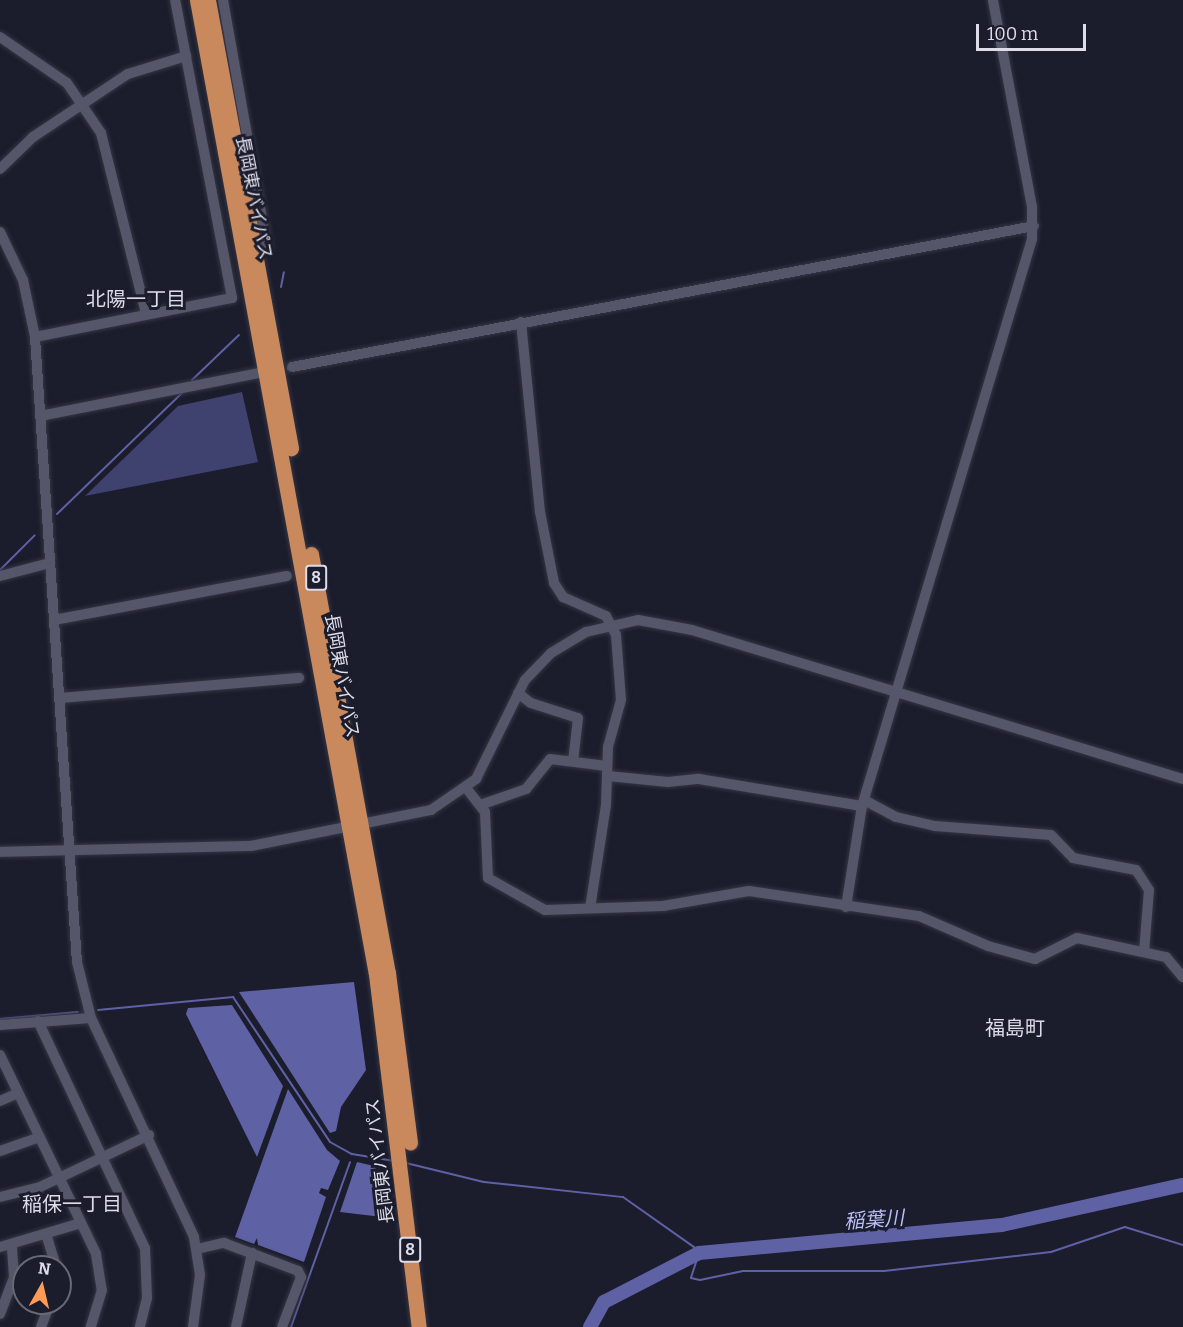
<!DOCTYPE html>
<html>
<head>
<meta charset="utf-8">
<style>
  body { margin:0 }
  #map { position:relative; width:1183px; height:1327px; overflow:hidden; background:#1b1c2c; font-family:Bitter,"Noto Sans JP",serif }
  div>[style] { position:absolute }
  .green>* { inset:0; background:#3f416e }
  .water>* { inset:0; background:#5f61a5 }
  .stream>* { height:2px; margin:-1px; padding:0 1px; transform-origin:1px; border-radius:1px; background:#5f61a5 }
  .river>* { height:14px; margin:-7px; padding:0 7px; transform-origin:7px; border-radius:7px; background:#5f61a5 }
  .roads { filter:drop-shadow(0 0 2px #353643) drop-shadow(0 0 2px #353643) }
  .minor>* { height:10px; margin:-5px; padding:0 5px; transform-origin:5px; border-radius:5px; background:#555669 }
  .highway>* { height:15px; margin:-7.5px; padding:0 7.5px; transform-origin:7.5px; border-radius:7.5px; background:#ca895d }
  span { translate:-50% -50%; white-space:nowrap; text-align:center; line-height:1.15; -webkit-text-stroke:6px #1b1c2c; paint-order:stroke }
  .shield-label span { padding:2px 4px; background:#1b1c2c; border:2px solid; border-radius:4px; -webkit-text-stroke-width:0 }
  .shield-label { font-size:16px; color:#dcdde8; font-weight:700 }
  .street-label { font-size:18px; color:#dcdde8 }
  .neighbourhood-label { font-size:20px; color:#dcdde8 }
  .water-label { font-size:20px; color:#b9bef8; font-style:italic }
  .north { position:absolute; left:12px; top:1255px; width:60px; height:60px; box-sizing:border-box; background:#1b1c2c; border:2px solid #686977; border-radius:50%; rotate:8deg; font-size:16px; font-weight:700; line-height:24px; text-align:center; color:#dcdde8 }
  .north::after { content:''; display:block; margin:auto; width:21px; height:27px; background:#fe9c57; clip-path:polygon(50% 0,100% 100%,50% 72%,0 100%) }
  .scale { position:absolute; left:976px; top:24px; width:110px; height:27px; box-sizing:border-box; border:3px solid #dcdde8; border-top:0; padding-left:8px; font-size:18px; line-height:21px; white-space:nowrap; color:#dcdde8; -webkit-text-stroke:4px #1b1c2c; paint-order:stroke }
</style>
</head>
<body>
<div id="map">
  <div class="green">
    <i style="clip-path:polygon(242px 392px,258px 462px,85px 496px,178px 406px)"></i>
  </div>
  <div class="water">
    <i style="clip-path:polygon(354px 982px,366px 1070px,341px 1107px,336px 1131px,330px 1133px,239px 992px)"></i>
    <i style="clip-path:polygon(232px 1005px,283px 1086px,257px 1157px,186px 1014px,188px 1008px)"></i>
    <i style="clip-path:polygon(288px 1089px,327px 1150px,340px 1161px,328px 1190px,321px 1188px,319px 1193px,326px 1197px,304px 1262px,258px 1245px,257px 1238px,254px 1244px,235px 1237px)"></i>
    <i style="clip-path:polygon(357px 1162px,374px 1166px,379px 1173px,382px 1217px,340px 1212px)"></i>
  </div>
  <div class="stream">
    <i style="left:281px;top:287px;width:15px;rotate:-79deg"></i>
    <i style="left:192px;top:380px;width:65px;rotate:-43.8deg"></i>
    <i style="left:57px;top:514px;width:174px;rotate:-44.1deg"></i>
    <i style="left:0;top:570px;width:49px;rotate:-45deg"></i>
    <i style="left:98px;top:1010px;width:136px;rotate:-5.5deg"></i>
    <i style="left:233px;top:997px;width:174px;rotate:56.2deg"></i>
    <i style="left:330px;top:1142px;width:25px;rotate:29deg"></i>
    <i style="left:352px;top:1154px;width:43px;rotate:9.5deg"></i>
    <i style="left:0;top:1019px;width:78px;rotate:-5.1deg"></i>
    <i style="left:406px;top:1163px;width:80px;rotate:13.7deg"></i>
    <i style="left:484px;top:1182px;width:140px;rotate:6.2deg"></i>
    <i style="left:623px;top:1197px;width:87px;rotate:35.2deg"></i>
    <i style="left:694px;top:1247px;width:8px;rotate:50deg"></i>
    <i style="left:699px;top:1253px;width:26px;rotate:108deg"></i>
    <i style="left:691px;top:1278px;width:9px;rotate:13deg"></i>
    <i style="left:700px;top:1280px;width:44px;rotate:-11.8deg"></i>
    <i style="left:743px;top:1271px;width:141px"></i>
    <i style="left:884px;top:1271px;width:168px;rotate:-6.5deg"></i>
    <i style="left:1051px;top:1252px;width:78px;rotate:-18.7deg"></i>
    <i style="left:1125px;top:1227px;width:61px;rotate:17.2deg"></i>
    <i style="left:291px;top:1327px;width:175px;rotate:-70.3deg"></i>
  </div>
  <div class="river">
    <i style="left:590px;top:1327px;width:29px;rotate:-61deg"></i>
    <i style="left:604px;top:1302px;width:107px;rotate:-27.3deg"></i>
    <i style="left:699px;top:1253px;width:304px;rotate:-5.3deg"></i>
    <i style="left:1002px;top:1225px;width:185px;rotate:-12.5deg"></i>
  </div>
  <div class="roads">
    <div class="minor">
      <i style="left:223px;top:0;width:251px;rotate:79.9deg"></i>
      <i style="left:0;top:37px;width:81px;rotate:34.5deg"></i>
      <i style="left:67px;top:83px;width:60px;rotate:55.8deg"></i>
      <i style="left:101px;top:133px;width:187px;rotate:76deg"></i>
      <i style="left:0;top:169px;width:46px;rotate:-44.1deg"></i>
      <i style="left:33px;top:137px;width:114px;rotate:-33.6deg"></i>
      <i style="left:128px;top:74px;width:61px;rotate:-17.2deg"></i>
      <i style="left:0;top:232px;width:53px;rotate:64.4deg"></i>
      <i style="left:23px;top:280px;width:58px;rotate:78.1deg"></i>
      <i style="left:35px;top:337px;width:626px;rotate:86.16deg"></i>
      <i style="left:77px;top:962px;width:58px;rotate:76deg"></i>
      <i style="left:91px;top:1018px;width:242px;rotate:64.8deg"></i>
      <i style="left:194px;top:1237px;width:38px;rotate:81deg"></i>
      <i style="left:200px;top:1275px;width:52px;rotate:97.7deg"></i>
      <i style="left:521px;top:322px;width:191px;rotate:84.3deg"></i>
      <i style="left:540px;top:512px;width:72px;rotate:78.8deg"></i>
      <i style="left:554px;top:583px;width:17px;rotate:57deg"></i>
      <i style="left:563px;top:597px;width:47px;rotate:23.8deg"></i>
      <i style="left:606px;top:616px;width:21px;rotate:62deg"></i>
      <i style="left:616px;top:635px;width:65px;rotate:85.6deg"></i>
      <i style="left:621px;top:700px;width:49px;rotate:105.5deg"></i>
      <i style="left:608px;top:747px;width:58px;rotate:92deg"></i>
      <i style="left:606px;top:805px;width:104px;rotate:98.8deg"></i>
      <i style="left:35px;top:337px;width:201px;rotate:-11.2deg"></i>
      <i style="left:232px;top:298px;width:303px;rotate:-100.8deg"></i>
      <i style="left:292px;top:367px;width:755px;rotate:-10.76deg"></i>
      <i style="left:40px;top:416px;width:224px;rotate:-11.1deg"></i>
      <i style="left:0;top:576px;width:52px;rotate:-14.6deg"></i>
      <i style="left:54px;top:620px;width:237px;rotate:-10.7deg"></i>
      <i style="left:518px;top:693px;width:16px;rotate:38deg"></i>
      <i style="left:531px;top:703px;width:49px;rotate:17.7deg"></i>
      <i style="left:578px;top:718px;width:44px;rotate:96.5deg"></i>
      <i style="left:59px;top:698px;width:241px;rotate:-4.8deg"></i>
      <i style="left:608px;top:776px;width:60px;rotate:5.7deg"></i>
      <i style="left:668px;top:782px;width:31px;rotate:-6deg"></i>
      <i style="left:699px;top:779px;width:165px;rotate:9.4deg"></i>
      <i style="left:467px;top:789px;width:29px;rotate:52deg"></i>
      <i style="left:485px;top:812px;width:66px;rotate:87.4deg"></i>
      <i style="left:488px;top:878px;width:65px;rotate:29.3deg"></i>
      <i style="left:545px;top:910px;width:118px;rotate:-1.9deg"></i>
      <i style="left:663px;top:906px;width:87px;rotate:-9.9deg"></i>
      <i style="left:749px;top:891px;width:172px;rotate:8.4deg"></i>
      <i style="left:919px;top:916px;width:75px;rotate:23.5deg"></i>
      <i style="left:988px;top:946px;width:49px;rotate:15.5deg"></i>
      <i style="left:1035px;top:959px;width:47px;rotate:-26.6deg"></i>
      <i style="left:1077px;top:938px;width:91px;rotate:12.1deg"></i>
      <i style="left:1166px;top:957px;width:26px;rotate:50deg"></i>
      <i style="left:864px;top:800px;width:36px;rotate:28deg"></i>
      <i style="left:896px;top:817px;width:40px;rotate:13deg"></i>
      <i style="left:935px;top:826px;width:116px;rotate:4.4deg"></i>
      <i style="left:1051px;top:835px;width:32px;rotate:46deg"></i>
      <i style="left:1073px;top:858px;width:64px;rotate:10.8deg"></i>
      <i style="left:1136px;top:870px;width:24px;rotate:57deg"></i>
      <i style="left:1149px;top:890px;width:62px;rotate:94.6deg"></i>
      <i style="left:483px;top:804px;width:46px;rotate:-19.2deg"></i>
      <i style="left:526px;top:789px;width:38px;rotate:-51deg"></i>
      <i style="left:550px;top:759px;width:57px;rotate:7deg"></i>
      <i style="left:0;top:852px;width:251px;rotate:-1.4deg"></i>
      <i style="left:251px;top:846px;width:184px;rotate:-11.3deg"></i>
      <i style="left:431px;top:810px;width:55px;rotate:-34.6deg"></i>
      <i style="left:476px;top:779px;width:110px;rotate:-63.7deg"></i>
      <i style="left:525px;top:680px;width:37px;rotate:-46deg"></i>
      <i style="left:551px;top:653px;width:41px;rotate:-31deg"></i>
      <i style="left:586px;top:632px;width:53px;rotate:-13deg"></i>
      <i style="left:638px;top:620px;width:55px;rotate:10.5deg"></i>
      <i style="left:692px;top:630px;width:513px;rotate:16.88deg"></i>
      <i style="left:846px;top:907px;width:102px;rotate:-81deg"></i>
      <i style="left:862px;top:806px;width:592px;rotate:-73.31deg"></i>
      <i style="left:1032px;top:239px;width:32px;rotate:-90deg"></i>
      <i style="left:1032px;top:207px;width:211px;rotate:-100.7deg"></i>
      <i style="left:38px;top:1021px;width:251px;rotate:64.8deg"></i>
      <i style="left:145px;top:1248px;width:50px;rotate:87.7deg"></i>
      <i style="left:147px;top:1298px;width:30px;rotate:104deg"></i>
      <i style="left:0;top:1025px;width:91px;rotate:-4.4deg"></i>
      <i style="left:0;top:1055px;width:221px;rotate:64.2deg"></i>
      <i style="left:96px;top:1254px;width:36px;rotate:81deg"></i>
      <i style="left:102px;top:1290px;width:39px;rotate:107deg"></i>
      <i style="left:0;top:1101px;width:20px;rotate:-24deg"></i>
      <i style="left:0;top:1151px;width:42px;rotate:-19.3deg"></i>
      <i style="left:0;top:1197px;width:41px;rotate:-14deg"></i>
      <i style="left:40px;top:1187px;width:121px;rotate:-25.5deg"></i>
      <i style="left:47px;top:1237px;width:31px;rotate:73deg"></i>
      <i style="left:0;top:1247px;width:84px;rotate:-16.5deg"></i>
      <i style="left:197px;top:1249px;width:28px;rotate:-13deg"></i>
      <i style="left:224px;top:1243px;width:79px;rotate:20.7deg"></i>
      <i style="left:298px;top:1271px;width:7px;rotate:63deg"></i>
      <i style="left:301px;top:1277px;width:53px;rotate:110.8deg"></i>
      <i style="left:0;top:1314px;width:40px;rotate:-69deg"></i>
      <i style="left:14px;top:1277px;width:31px;rotate:-94deg"></i>
      <i style="left:41px;top:1327px;width:26px;rotate:-69deg"></i>
      <i style="left:236px;top:1327px;width:76px;rotate:-77.8deg"></i>
    </div>
    <div class="highway">
      <i style="left:197px;top:0;width:990px;rotate:79.59deg"></i>
      <i style="left:376px;top:974px;width:356px;rotate:83.1deg"></i>
      <i style="left:208px;top:0;width:456px;rotate:79.5deg"></i>
      <i style="left:311px;top:554px;width:426px;rotate:79.6deg"></i>
      <i style="left:388px;top:973px;width:171px;rotate:82.6deg"></i>
    </div>
  </div>
  <div class="shield-label">
    <span style="left:316px;top:578px">8</span>
    <span style="left:410px;top:1250px">8</span>
  </div>
  <div class="street-label">
    <span style="left:254px;top:198px;rotate:79deg">長岡東バイパス</span>
    <span style="left:342px;top:676px;rotate:80deg">長岡東バイパス</span>
    <span style="left:380px;top:1161px;rotate:-97deg">長岡東バイパス</span>
  </div>
  <div class="neighbourhood-label">
    <span style="left:136px;top:299px">北陽一丁目</span>
    <span style="left:1015px;top:1028px">福島町</span>
    <span style="left:72px;top:1204px">稲保一丁目</span>
  </div>
  <div class="water-label">
    <span style="left:874px;top:1220px;rotate:-4deg">稲葉川</span>
  </div>
  <div class="north">N</div>
  <div class="scale">100 m</div>
</div>
</body>
</html>
